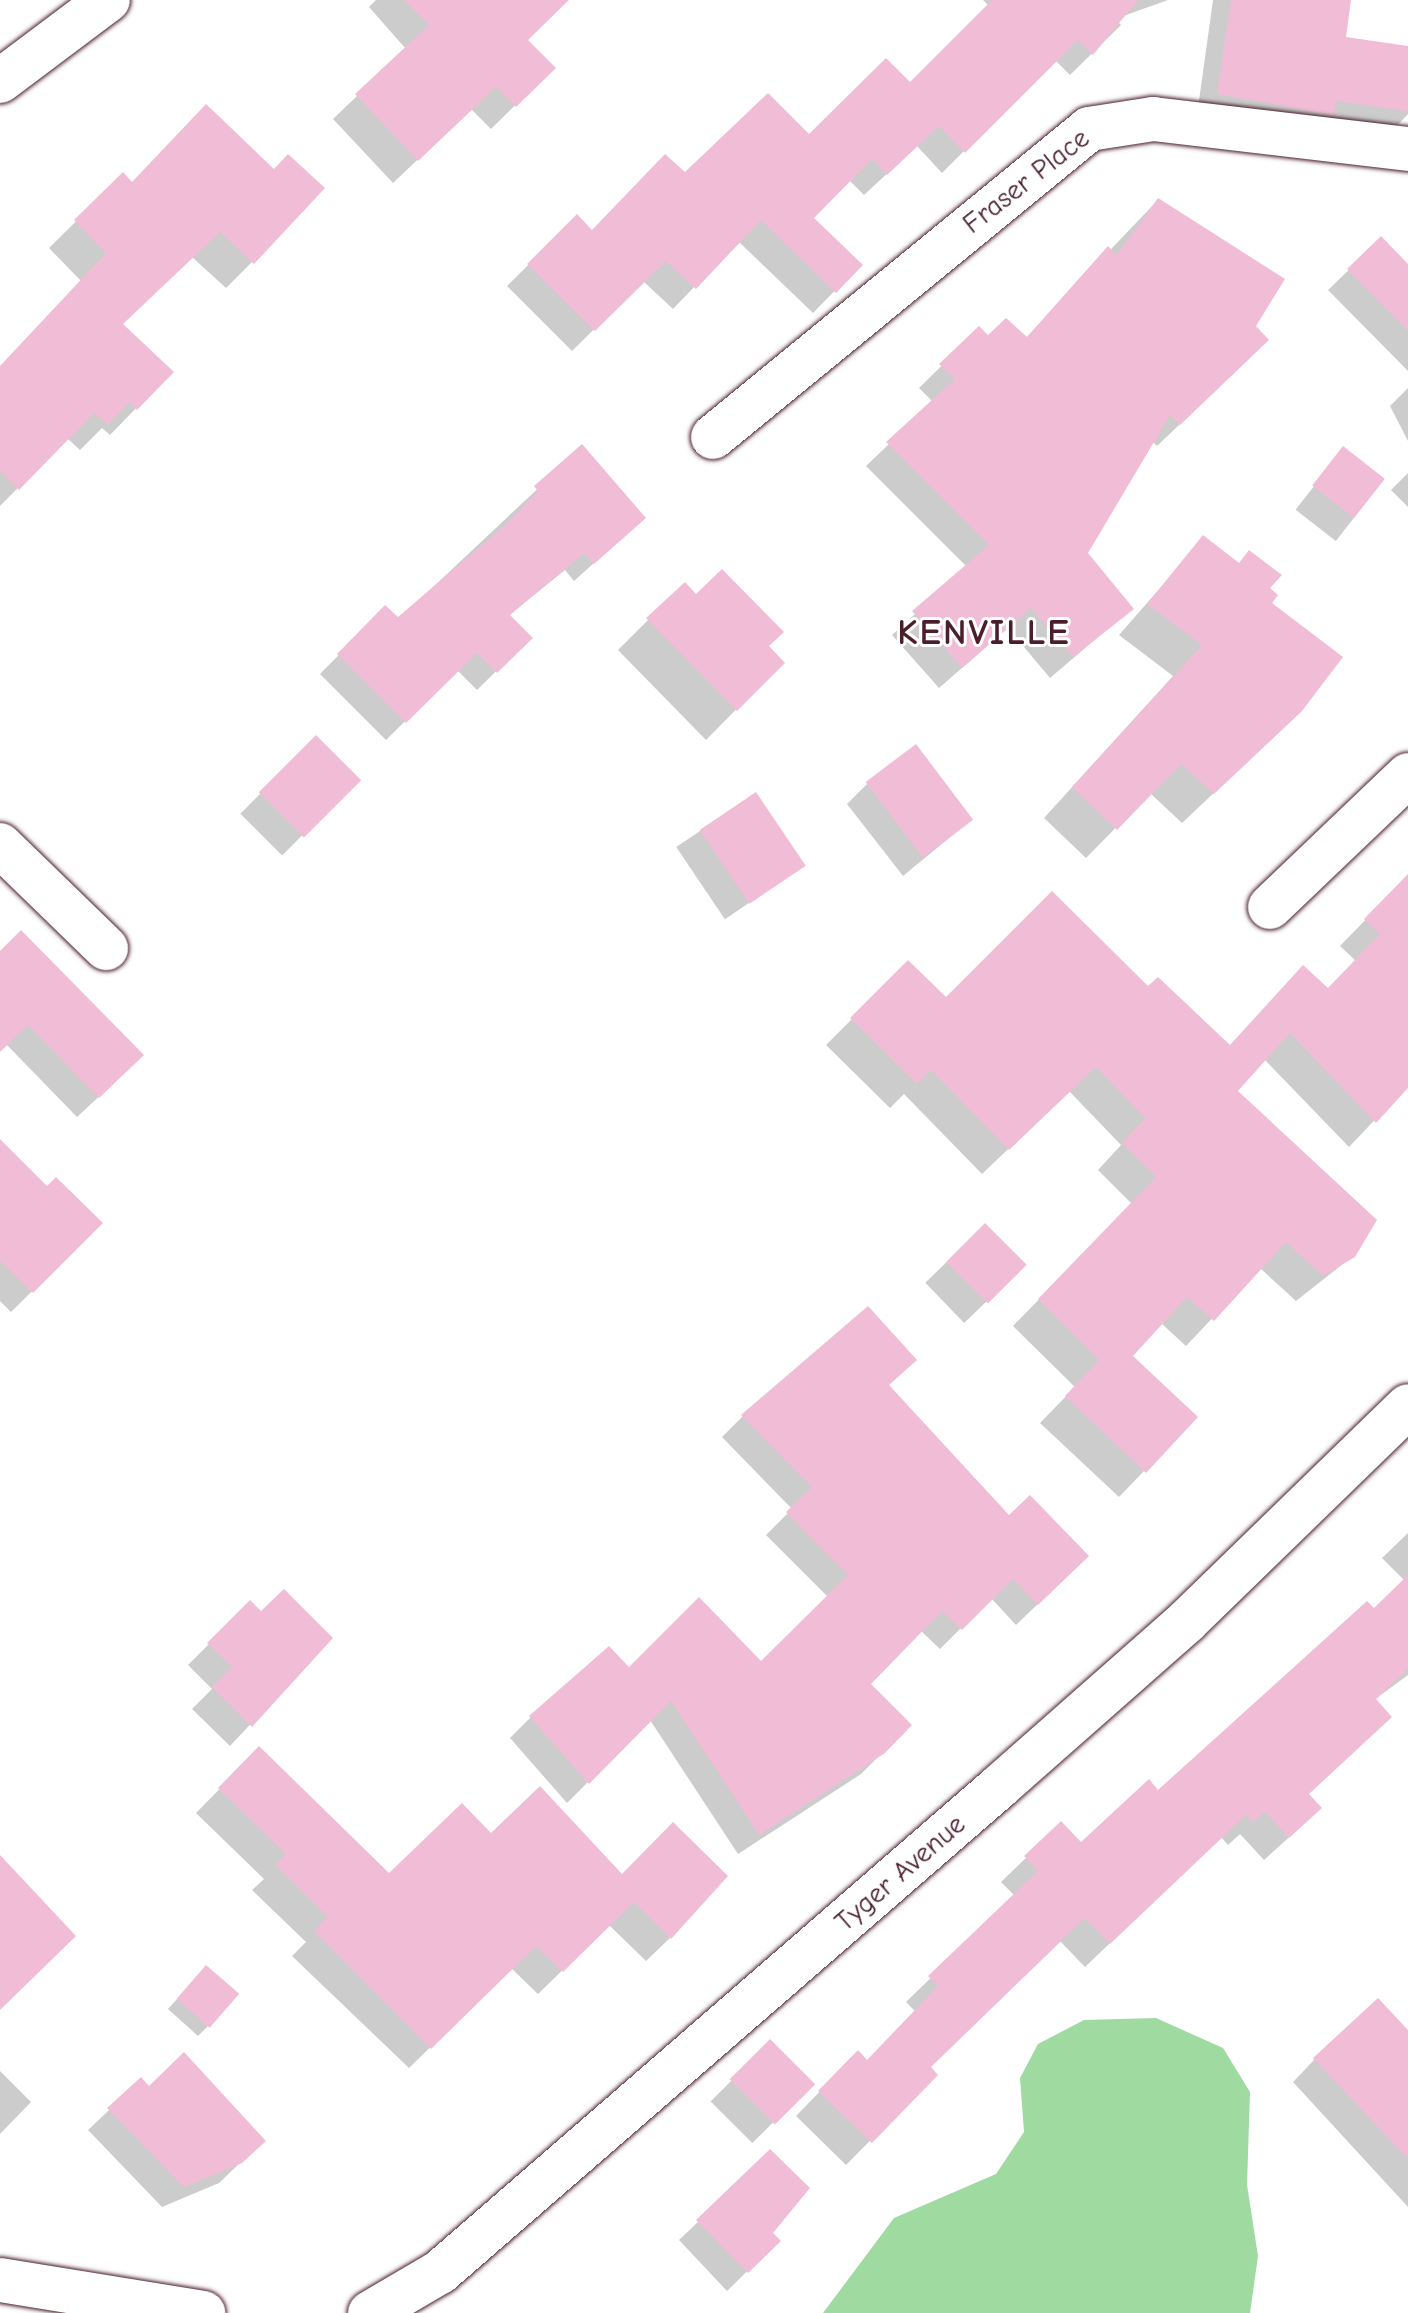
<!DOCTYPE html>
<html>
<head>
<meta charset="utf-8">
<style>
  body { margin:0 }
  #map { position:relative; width:1408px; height:2313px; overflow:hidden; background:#fff; font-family:"Comic Neue",sans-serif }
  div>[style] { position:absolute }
  .green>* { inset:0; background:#9fdaa0 }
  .shadow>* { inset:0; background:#0003; transform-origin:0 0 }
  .building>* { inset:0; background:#f1bcd6; transform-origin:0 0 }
  .roads { filter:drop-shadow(0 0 2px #4a1f2b) drop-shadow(0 0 2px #4a1f2b) }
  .street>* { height:44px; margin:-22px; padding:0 22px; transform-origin:22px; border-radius:22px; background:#fff }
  span { translate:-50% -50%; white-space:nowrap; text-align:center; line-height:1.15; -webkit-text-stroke:6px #fff; paint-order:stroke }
  .street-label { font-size:28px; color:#4a1f2b }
  .district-label { font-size:36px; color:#4a1f2b; font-weight:700; letter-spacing:2px }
</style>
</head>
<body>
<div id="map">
  <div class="green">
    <i style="clip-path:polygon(1156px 2018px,1223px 2048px,1250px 2092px,1247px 2185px,1258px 2256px,1250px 2313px,823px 2313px,894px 2218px,996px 2174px,1024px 2132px,1020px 2078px,1038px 2044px,1084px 2020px)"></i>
  </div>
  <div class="shadow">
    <i style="clip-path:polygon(376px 0,567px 0,525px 40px,553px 68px,491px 129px,471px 109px,393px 183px,333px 119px,406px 49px,369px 7px)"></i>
    <i style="clip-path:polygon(983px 0,1168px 0,1115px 19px,1121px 25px,1070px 75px,1055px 60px,942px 173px,917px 146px,864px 195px,849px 180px,811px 218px,860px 265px,813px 313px,738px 241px,673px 309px,643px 281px,572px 351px,507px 286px,577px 217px,592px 232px,685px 175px,809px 137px,910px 85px,989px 6px)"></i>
    <i style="clip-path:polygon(1213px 0,1349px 0,1344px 39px,1408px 48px,1408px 114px,1390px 133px,1197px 115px)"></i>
    <i style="clip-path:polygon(274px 172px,252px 262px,226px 288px,192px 257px,121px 325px,171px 372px,110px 435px,102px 428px,80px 450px,67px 438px,0 506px,0 367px,81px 281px,49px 248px,123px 175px,131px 184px)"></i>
    <i style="clip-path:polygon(1158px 200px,1254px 326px,1245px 362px,1157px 446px,1152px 441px,1086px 553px,1131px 609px,1050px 678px,1008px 628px,939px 688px,892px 635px,967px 567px,866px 466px,933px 402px,919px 388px,979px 329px,988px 338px,1025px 339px)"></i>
    <i style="clip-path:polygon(1381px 239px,1408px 266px,1408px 371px,1328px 290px)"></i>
    <i style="clip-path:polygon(1408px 388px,1408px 441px,1390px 406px)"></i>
    <i style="clip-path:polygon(582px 447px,644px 518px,574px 581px,565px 570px,508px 616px,530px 638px,477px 690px,457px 670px,386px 740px,320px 674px,385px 608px,398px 620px)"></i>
    <i style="left:1343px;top:449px;width:51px;height:77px;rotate:38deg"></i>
    <i style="clip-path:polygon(1408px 473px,1408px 507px,1391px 490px)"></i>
    <i style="clip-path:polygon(1204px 538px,1267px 589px,1269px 741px,1182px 823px,1150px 793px,1086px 858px,1044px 818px,1173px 676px,1119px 635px)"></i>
    <i style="clip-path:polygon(696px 597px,782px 663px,706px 740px,618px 650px,648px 620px)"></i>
    <i style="left:316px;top:738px;width:59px;height:107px;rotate:45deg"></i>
    <i style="clip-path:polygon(867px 784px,971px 820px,903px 876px,847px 804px)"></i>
    <i style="left:755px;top:794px;width:87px;height:95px;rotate:56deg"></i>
    <i style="clip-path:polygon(1408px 876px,1408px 1085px,1349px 1147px,1264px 1059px,1235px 1091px,1353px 1256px,1296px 1301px,1260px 1268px,1186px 1346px,1161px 1323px,1130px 1356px,1144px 1471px,1119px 1497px,1040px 1423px,1075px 1387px,1013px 1326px,1132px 1204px,1098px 1170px,1121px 1145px,1069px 1091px,982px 1174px,904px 1094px,890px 1108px,826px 1045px,908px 963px,946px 999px,1148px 989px,1229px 1046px,1328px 991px,1356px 961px,1340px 946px)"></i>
    <i style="clip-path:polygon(0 953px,121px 1076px,77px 1117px,6px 1044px,0 1050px)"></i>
    <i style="clip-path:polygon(0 1142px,47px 1189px,101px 1223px,11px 1312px,0 1301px)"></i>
    <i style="left:985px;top:1225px;width:56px;height:83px;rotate:46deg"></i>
    <i style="clip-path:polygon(887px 1386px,1066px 1577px,1016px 1625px,991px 1598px,940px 1649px,920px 1630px,868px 1684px,910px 1725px,861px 1774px,738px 1854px,650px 1720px,567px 1803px,510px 1738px,531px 1717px,629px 1670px,761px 1664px,828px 1597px,766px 1535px,792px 1509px,722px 1437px,743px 1416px)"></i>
    <i style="clip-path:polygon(1408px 1533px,1408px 1675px,1374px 1700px,1307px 1795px,1295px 1832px,1264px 1860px,1240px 1834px,1228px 1845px,1221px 1837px,1085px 1967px,1059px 1940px,928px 2068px,935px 2075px,846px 2165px,796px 2116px,834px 2077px,867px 2062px,915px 2011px,906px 2002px,1015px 1896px,1001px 1882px,1061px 1824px,1081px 1845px,1158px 1792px,1373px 1611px,1405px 1581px,1382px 1558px)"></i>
    <i style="clip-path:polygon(250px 1603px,261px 1614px,331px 1638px,230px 1746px,192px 1709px,212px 1689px,188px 1665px)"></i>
    <i style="clip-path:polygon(259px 1749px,389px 1876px,491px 1836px,622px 1877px,670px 1938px,646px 1961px,609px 1925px,538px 1994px,511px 1968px,409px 2068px,292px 1956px,306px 1942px,252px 1890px,264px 1879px,196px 1813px)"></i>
    <i style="clip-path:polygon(196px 1978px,208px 2026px,198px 2036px,168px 2009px)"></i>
    <i style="clip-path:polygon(1408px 2033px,1408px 2207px,1293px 2082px,1315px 2059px)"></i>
    <i style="left:770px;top:2042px;width:59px;height:84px;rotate:45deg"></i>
    <i style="clip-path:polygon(0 2071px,31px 2102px,0 2134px)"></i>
    <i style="clip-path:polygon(141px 2080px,149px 2089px,242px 2161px,219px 2183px,162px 2207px,88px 2130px)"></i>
    <i style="clip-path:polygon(698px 2222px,771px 2234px,778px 2241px,727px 2291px,679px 2240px)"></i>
  </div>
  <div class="building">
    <i style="clip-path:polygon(404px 0,569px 0,528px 40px,556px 68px,516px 107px,496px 87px,418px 161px,355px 94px,429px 25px)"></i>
    <i style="clip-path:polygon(992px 0,1138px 0,1093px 55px,1078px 40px,965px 153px,939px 126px,887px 175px,872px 159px,814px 218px,863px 265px,836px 293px,761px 220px,696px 289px,666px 261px,595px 331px,527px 264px,577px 214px,592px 230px,665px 154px,685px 172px,768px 93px,809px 134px,886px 58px,910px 82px)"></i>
    <i style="clip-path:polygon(1231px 0,1351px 0,1346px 37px,1408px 46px,1408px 111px,1336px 101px,1334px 115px,1217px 94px)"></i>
    <i style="clip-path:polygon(206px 104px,274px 169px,288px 154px,325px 188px,254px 264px,220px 232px,123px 324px,174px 372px,137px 410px,129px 402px,108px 425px,94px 413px,19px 490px,0 471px,0 366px,106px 253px,74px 220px,123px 172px,132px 182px)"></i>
    <i style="clip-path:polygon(1158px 198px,1285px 279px,1256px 326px,1269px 340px,1180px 425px,1170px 415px,1088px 553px,1134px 609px,1073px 657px,1031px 608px,962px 668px,912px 611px,989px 545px,886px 442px,955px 379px,939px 364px,979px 326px,988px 335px,1006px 318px,1027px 337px,1108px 246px,1117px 255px)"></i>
    <i style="clip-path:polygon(1381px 236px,1408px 264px,1408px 331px,1347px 269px)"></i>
    <i style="clip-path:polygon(582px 444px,646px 518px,594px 564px,584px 553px,510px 615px,533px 638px,497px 673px,477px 653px,406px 723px,337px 654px,385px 605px,398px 617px,504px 526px,538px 491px,534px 486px)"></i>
    <i style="left:1343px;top:446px;width:53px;height:50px;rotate:38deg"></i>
    <i style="clip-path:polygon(1203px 535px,1239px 563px,1249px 550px,1282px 575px,1270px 588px,1278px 595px,1272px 603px,1343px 657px,1302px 711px,1214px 794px,1181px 764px,1117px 830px,1072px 787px,1202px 645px,1147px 604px)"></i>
    <i style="clip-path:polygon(722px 569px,784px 632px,769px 646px,785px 663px,737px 711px,646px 618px,685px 582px,696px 594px)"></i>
    <i style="left:316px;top:735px;width:64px;height:81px;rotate:45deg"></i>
    <i style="left:916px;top:744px;width:95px;height:63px;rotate:53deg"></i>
    <i style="left:756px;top:792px;width:89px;height:68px;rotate:56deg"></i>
    <i style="clip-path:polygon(1408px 874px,1408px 1088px,1376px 1123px,1290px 1033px,1238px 1091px,1377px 1220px,1355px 1257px,1323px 1276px,1286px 1242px,1214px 1321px,1187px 1297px,1133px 1356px,1198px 1417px,1146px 1473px,1065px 1396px,1099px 1360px,1038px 1299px,1156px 1177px,1122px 1143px,1145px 1118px,1096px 1067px,1009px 1150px,931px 1070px,917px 1084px,850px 1018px,908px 960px,946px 997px,1052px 891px,1148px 986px,1158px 977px,1230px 1045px,1303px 965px,1328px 988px,1380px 934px,1364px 919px)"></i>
    <i style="clip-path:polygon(21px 930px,144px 1055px,99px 1098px,28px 1025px,0 1052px,0 951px)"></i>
    <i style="clip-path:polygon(0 1139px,47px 1186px,56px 1177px,103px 1223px,33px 1293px,0 1261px)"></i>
    <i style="left:985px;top:1223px;width:59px;height:55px;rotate:45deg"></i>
    <i style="clip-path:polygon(868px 1306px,917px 1360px,889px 1385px,1009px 1515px,1030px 1495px,1089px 1556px,1038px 1605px,1013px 1579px,962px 1630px,942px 1611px,871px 1684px,912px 1725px,885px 1753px,759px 1835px,671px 1701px,589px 1784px,529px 1716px,609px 1646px,629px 1667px,699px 1597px,761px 1661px,848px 1575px,786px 1512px,812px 1487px,741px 1415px)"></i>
    <i style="clip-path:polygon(1408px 1575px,1408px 1669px,1376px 1699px,1392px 1717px,1309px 1794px,1322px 1808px,1289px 1838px,1265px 1812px,1253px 1822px,1246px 1815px,1110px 1944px,1085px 1918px,931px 2067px,938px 2075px,872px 2143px,818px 2091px,858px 2050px,867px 2060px,938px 1986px,928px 1976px,1038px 1871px,1024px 1856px,1061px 1821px,1081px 1842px,1149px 1779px,1158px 1790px,1367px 1601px,1374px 1608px)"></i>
    <i style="clip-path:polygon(284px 1589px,333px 1638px,252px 1727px,212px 1687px,232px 1667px,207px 1643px,250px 1600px,261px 1611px)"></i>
    <i style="clip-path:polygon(259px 1746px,389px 1873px,462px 1803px,491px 1833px,540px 1786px,622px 1874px,673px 1822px,728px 1876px,671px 1939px,634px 1902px,563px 1972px,536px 1946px,431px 2049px,314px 1931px,328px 1917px,275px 1865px,286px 1854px,218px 1788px)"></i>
    <i style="clip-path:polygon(0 1855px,76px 1936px,0 2010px)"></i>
    <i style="left:206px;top:1965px;width:44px;height:45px;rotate:41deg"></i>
    <i style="clip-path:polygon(1378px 1998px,1408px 2030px,1408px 2159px,1313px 2058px)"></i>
    <i style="left:770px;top:2039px;width:64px;height:57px;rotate:45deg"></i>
    <i style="clip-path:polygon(184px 2052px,266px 2141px,242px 2163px,184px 2187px,107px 2108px,141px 2077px,149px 2086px)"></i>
    <i style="clip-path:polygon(770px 2149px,810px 2188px,773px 2233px,781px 2241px,748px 2273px,696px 2220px)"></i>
  </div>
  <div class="roads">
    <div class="street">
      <i style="left:0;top:81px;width:135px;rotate:-36.9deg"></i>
      <i style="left:713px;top:437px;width:486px;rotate:-39.3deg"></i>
      <i style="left:1089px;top:129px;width:65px;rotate:-8.9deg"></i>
      <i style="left:1153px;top:119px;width:257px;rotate:6.7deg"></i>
      <i style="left:0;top:845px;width:148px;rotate:44.2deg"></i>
      <i style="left:1270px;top:907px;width:191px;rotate:-43.7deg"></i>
      <i style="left:0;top:2280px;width:206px;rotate:9.2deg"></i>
      <i style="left:370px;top:2313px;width:81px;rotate:-30.4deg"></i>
      <i style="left:440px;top:2272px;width:741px;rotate:-40.95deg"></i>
      <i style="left:1000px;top:1786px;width:249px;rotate:-41.4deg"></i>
      <i style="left:1187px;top:1621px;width:308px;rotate:-44.2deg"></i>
    </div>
  </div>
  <div class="street-label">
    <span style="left:1026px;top:181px;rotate:-38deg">Fraser Place</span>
    <span style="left:900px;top:1873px;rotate:-41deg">Tyger Avenue</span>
  </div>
  <div class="district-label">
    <span style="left:984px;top:633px">KENVILLE</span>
  </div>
</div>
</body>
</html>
